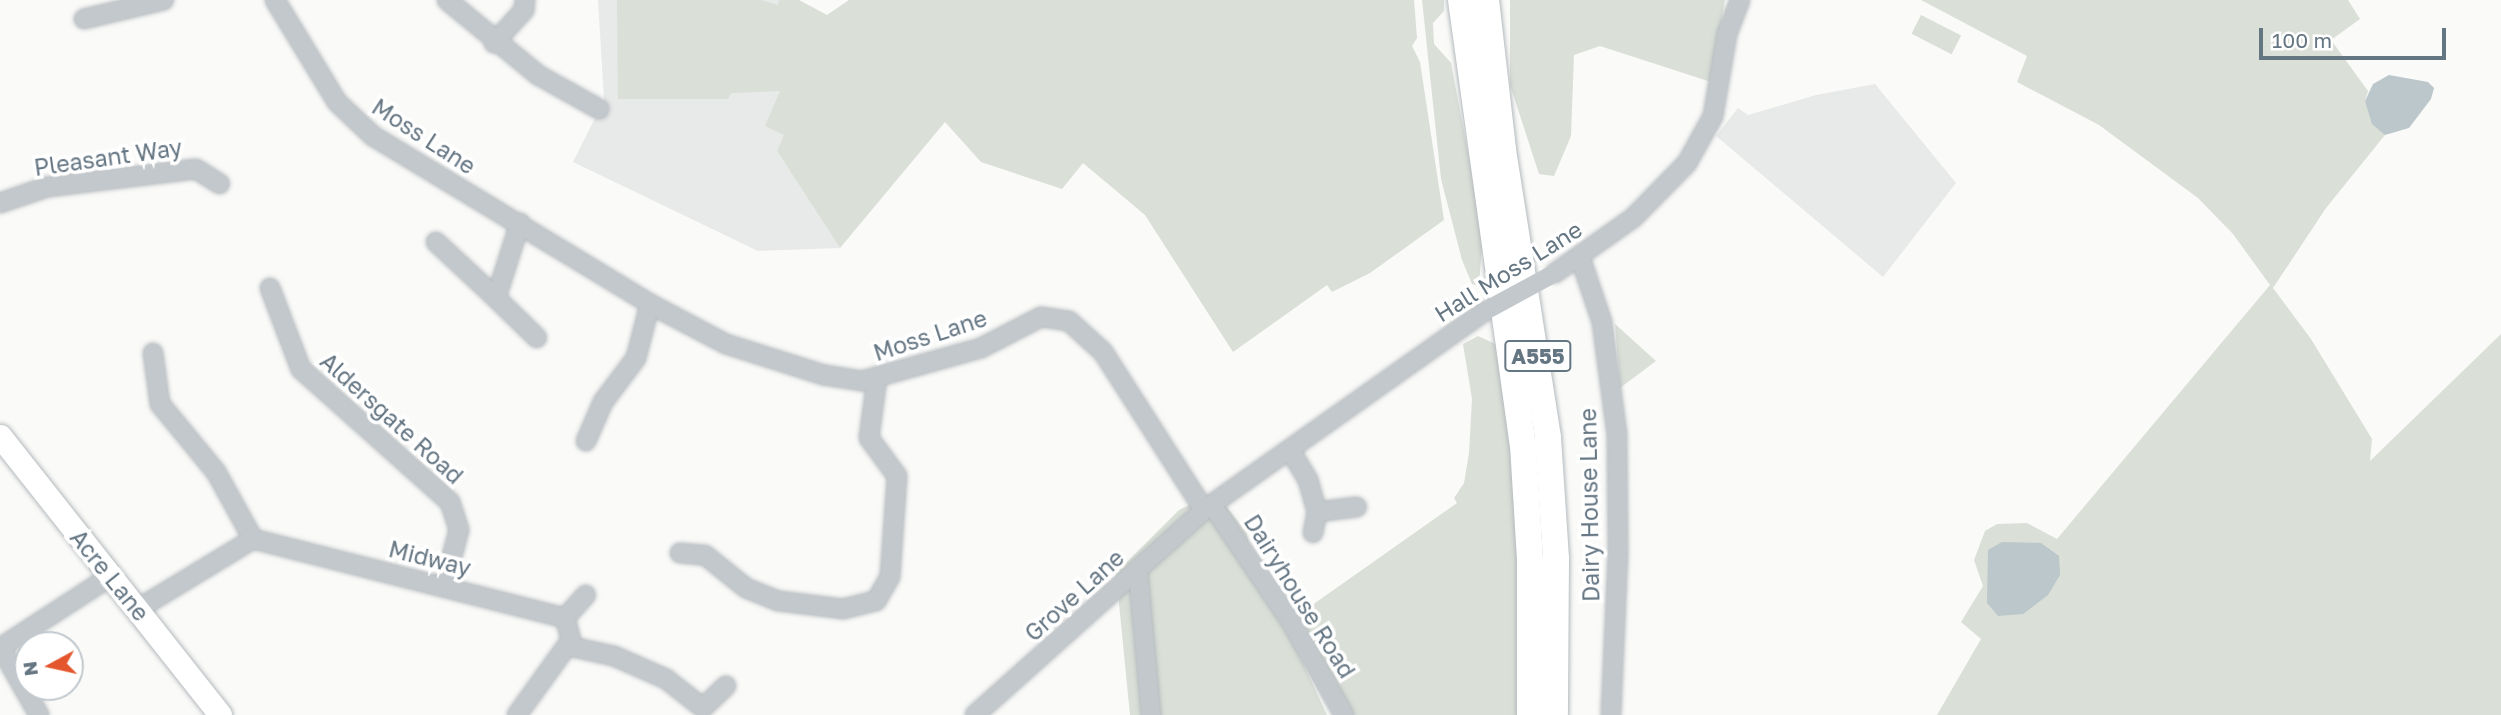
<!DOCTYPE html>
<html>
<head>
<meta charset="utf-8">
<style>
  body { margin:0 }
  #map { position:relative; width:2501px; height:715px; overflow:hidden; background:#fafaf8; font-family:"Golos Text",sans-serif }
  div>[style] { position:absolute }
  .built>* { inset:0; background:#e8e9e9 }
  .green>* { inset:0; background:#dadfd7; transform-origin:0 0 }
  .water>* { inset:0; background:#bbc7cb }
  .roads { filter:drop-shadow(0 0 2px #b5babe) drop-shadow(0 0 2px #b5babe) }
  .minor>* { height:18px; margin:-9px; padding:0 9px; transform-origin:9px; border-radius:9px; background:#c3c8cc }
  .major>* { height:23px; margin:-11.5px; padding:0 11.5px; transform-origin:11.5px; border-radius:11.5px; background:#fff }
  .highway>* { height:26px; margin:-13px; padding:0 13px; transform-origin:13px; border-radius:13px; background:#fff }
  .minor-bridge>* { height:18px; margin:-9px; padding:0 9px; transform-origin:9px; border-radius:9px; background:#c3c8cc }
  span { translate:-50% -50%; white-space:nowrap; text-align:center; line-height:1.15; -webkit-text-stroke:7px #fff; paint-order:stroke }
  .shield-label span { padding:2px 5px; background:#fff; border:2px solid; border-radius:5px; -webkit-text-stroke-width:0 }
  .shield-label { font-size:21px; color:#657683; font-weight:700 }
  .street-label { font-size:23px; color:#657683 }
  .north { position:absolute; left:14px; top:631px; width:70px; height:70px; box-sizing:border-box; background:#fff; border:2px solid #c1c8cd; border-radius:50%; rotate:262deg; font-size:19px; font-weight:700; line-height:28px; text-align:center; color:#657683 }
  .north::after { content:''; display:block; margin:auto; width:24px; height:32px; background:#e4572e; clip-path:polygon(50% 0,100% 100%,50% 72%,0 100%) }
  .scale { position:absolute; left:2259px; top:28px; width:187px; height:32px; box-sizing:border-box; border:4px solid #657683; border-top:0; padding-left:9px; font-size:21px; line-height:24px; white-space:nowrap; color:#657683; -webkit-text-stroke:5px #fff; paint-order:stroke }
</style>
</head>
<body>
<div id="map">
  <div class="built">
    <i style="clip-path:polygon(598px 0,779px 0,785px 135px,777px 151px,840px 248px,758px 251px,573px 162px,604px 100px)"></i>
    <i style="clip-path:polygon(1875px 84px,1956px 183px,1883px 277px,1716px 136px,1738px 108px,1748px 115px,1816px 95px)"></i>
  </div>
  <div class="green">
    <i style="clip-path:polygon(617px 0,761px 0,778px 5px,779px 0,799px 0,827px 15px,849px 0,1414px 0,1417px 38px,1412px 46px,1420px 62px,1444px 220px,1370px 273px,1332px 292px,1327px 285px,1233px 352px,1145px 215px,1083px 163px,1062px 189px,981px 162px,945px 122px,840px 248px,777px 151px,784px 135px,765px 126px,780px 91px,731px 93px,728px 99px,618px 99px)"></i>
    <i style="clip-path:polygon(1422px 0,1444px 0,1444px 11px,1433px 23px,1434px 44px,1451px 63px,1483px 232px,1479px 286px,1472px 284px,1462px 260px,1441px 179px)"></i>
    <i style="clip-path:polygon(1510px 0,1725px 0,1711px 82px,1600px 46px,1574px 55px,1571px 136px,1554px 176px,1539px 174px,1510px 85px)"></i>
    <i style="clip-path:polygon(1921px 0,2348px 0,2360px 19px,2331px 40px,2368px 91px,2365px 101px,2385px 135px,2326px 208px,2273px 288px,2311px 339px,2372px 439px,2370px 461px,2501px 334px,2501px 715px,1937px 715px,1981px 639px,1961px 622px,1983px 586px,1974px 560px,1985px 531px,1997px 524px,2027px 523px,2057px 539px,2270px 285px,2233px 234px,2198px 198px,2099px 125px,2017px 82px,2027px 56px)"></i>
    <i style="left:1921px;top:15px;width:45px;height:21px;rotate:27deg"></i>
    <i style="clip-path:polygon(1615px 324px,1656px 361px,1620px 388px)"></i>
    <i style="clip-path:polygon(1478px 336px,1504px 348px,1518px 547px,1517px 715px,1353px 715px,1298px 615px,1457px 503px,1454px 498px,1464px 483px,1469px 453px,1472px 399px,1463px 344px)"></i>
    <i style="clip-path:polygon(1215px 492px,1247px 533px,1249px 547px,1327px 715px,1130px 715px,1116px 573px,1179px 510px)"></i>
  </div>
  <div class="water">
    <i style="clip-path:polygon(2389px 75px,2428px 82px,2434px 88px,2431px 99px,2409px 128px,2385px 135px,2372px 124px,2365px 101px,2373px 84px)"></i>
    <i style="clip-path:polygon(2002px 542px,2041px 543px,2059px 556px,2060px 575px,2048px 595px,2023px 614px,1998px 616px,1987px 603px,1988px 550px)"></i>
  </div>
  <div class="roads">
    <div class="minor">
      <i style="left:275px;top:0;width:119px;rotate:58.7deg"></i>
      <i style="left:337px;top:102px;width:50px;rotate:43.4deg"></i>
      <i style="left:373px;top:136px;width:324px;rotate:31.2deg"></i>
      <i style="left:650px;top:304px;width:86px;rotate:27.8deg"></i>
      <i style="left:726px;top:344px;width:103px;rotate:17.6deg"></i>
      <i style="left:824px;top:375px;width:38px;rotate:9deg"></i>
      <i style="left:862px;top:381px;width:123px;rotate:-15.5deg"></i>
      <i style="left:981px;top:348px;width:68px;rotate:-27.3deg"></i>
      <i style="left:1041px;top:317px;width:28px;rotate:8deg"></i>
      <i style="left:1069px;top:321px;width:46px;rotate:42.4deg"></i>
      <i style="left:1103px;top:352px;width:188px;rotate:57.4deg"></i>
      <i style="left:447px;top:0;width:118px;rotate:39.5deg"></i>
      <i style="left:538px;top:75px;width:70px;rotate:29.1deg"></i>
      <i style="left:84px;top:19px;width:82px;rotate:-13.4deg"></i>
      <i style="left:494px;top:43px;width:45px;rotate:-47.7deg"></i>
      <i style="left:524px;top:10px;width:10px;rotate:-84deg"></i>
      <i style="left:0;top:203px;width:50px;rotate:-18.8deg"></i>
      <i style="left:47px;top:187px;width:150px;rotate:-6.9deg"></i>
      <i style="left:196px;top:169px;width:28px;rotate:32deg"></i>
      <i style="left:436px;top:242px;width:82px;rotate:43deg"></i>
      <i style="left:496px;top:298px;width:79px;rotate:-72.3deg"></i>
      <i style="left:1580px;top:257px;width:69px;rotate:71.3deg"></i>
      <i style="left:1602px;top:322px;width:113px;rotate:82.4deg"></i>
      <i style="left:1617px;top:434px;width:119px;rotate:89.5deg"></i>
      <i style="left:1618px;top:553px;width:162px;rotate:92.5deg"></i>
      <i style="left:1555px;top:273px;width:95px;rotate:-35.2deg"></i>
      <i style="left:1633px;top:218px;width:77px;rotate:-45.5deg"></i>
      <i style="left:1687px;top:163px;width:54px;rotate:-61deg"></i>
      <i style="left:1713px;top:116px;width:83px;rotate:-80.3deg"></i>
      <i style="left:1727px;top:34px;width:36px;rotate:-69deg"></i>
      <i style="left:270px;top:288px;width:87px;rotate:69.1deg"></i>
      <i style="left:301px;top:369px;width:200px;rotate:41.8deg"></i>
      <i style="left:450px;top:502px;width:29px;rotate:72deg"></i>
      <i style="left:459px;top:530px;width:58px;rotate:105deg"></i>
      <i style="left:496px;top:298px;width:57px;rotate:44.3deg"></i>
      <i style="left:153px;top:353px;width:51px;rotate:82.2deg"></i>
      <i style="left:160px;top:404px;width:88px;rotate:50.5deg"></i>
      <i style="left:216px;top:472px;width:77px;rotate:61.1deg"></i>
      <i style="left:586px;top:441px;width:43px;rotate:-66.4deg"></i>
      <i style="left:603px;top:402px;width:55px;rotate:-53.1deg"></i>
      <i style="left:636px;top:358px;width:56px;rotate:-75.5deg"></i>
      <i style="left:1290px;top:450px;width:35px;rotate:59deg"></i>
      <i style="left:1308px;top:480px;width:33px;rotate:74deg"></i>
      <i style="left:1317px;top:512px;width:21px;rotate:101deg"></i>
      <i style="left:1212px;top:505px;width:139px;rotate:55.9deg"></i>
      <i style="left:1290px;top:620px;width:109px;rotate:60.4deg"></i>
      <i style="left:1317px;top:512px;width:40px;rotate:-7.1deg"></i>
      <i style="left:253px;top:539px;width:322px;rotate:14.2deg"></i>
      <i style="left:680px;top:553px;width:25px;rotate:5deg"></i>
      <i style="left:705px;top:555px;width:53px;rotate:38.8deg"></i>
      <i style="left:746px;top:588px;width:35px;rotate:22deg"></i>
      <i style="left:779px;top:601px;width:64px;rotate:7.1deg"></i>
      <i style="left:843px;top:609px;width:34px;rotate:-14deg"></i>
      <i style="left:876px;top:601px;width:28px;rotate:-60deg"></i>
      <i style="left:890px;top:577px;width:101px;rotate:-86deg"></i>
      <i style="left:897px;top:476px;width:47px;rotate:-126.4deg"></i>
      <i style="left:869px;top:438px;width:61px;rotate:-82.4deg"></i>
      <i style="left:1138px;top:571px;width:145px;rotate:84.8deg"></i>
      <i style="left:138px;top:609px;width:135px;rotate:-31.3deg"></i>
      <i style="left:565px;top:618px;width:31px;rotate:-48deg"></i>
      <i style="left:568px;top:646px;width:47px;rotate:12.3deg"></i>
      <i style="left:614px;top:656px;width:57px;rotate:23.9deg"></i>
      <i style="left:666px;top:679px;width:47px;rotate:38.1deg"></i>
      <i style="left:703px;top:708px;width:32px;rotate:-44deg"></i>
      <i style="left:0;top:648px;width:132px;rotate:-33deg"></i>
      <i style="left:1px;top:648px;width:77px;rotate:60.4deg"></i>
      <i style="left:517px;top:715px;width:92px;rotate:-54.2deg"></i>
      <i style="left:571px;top:640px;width:23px;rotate:-105deg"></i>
      <i style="left:975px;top:715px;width:307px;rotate:-41.8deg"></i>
      <i style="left:1204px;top:510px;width:344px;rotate:-35.3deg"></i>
    </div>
    <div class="major">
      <i style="left:0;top:436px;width:355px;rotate:51.7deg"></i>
    </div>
    <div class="highway">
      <i style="left:1461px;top:0;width:449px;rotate:82.1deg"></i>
      <i style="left:1523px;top:445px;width:115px;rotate:86.5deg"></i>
      <i style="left:1530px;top:560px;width:155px;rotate:90deg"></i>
      <i style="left:1486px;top:0;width:151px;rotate:83.5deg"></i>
      <i style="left:1503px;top:150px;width:291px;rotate:81.1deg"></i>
      <i style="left:1548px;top:438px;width:121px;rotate:86.2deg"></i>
      <i style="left:1556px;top:559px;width:156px;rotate:90.4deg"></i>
    </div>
  </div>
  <div class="minor-bridge">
    <i style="left:1485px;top:311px;width:80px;rotate:-28.5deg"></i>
  </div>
  <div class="shield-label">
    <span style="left:1538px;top:356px">A555</span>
  </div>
  <div class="street-label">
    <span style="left:424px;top:136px;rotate:33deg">Moss Lane</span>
    <span style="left:108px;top:157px;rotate:-8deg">Pleasant Way</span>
    <span style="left:1508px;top:271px;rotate:-32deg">Hall Moss Lane</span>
    <span style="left:930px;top:335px;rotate:-18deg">Moss Lane</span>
    <span style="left:392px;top:418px;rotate:42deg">Aldersgate Road</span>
    <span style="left:1589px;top:505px;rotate:-91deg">Dairy House Lane</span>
    <span style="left:430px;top:558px;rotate:14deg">Midway</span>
    <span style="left:110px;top:575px;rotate:51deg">Acre Lane</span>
    <span style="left:1074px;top:595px;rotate:-42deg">Grove Lane</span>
    <span style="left:1300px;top:596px;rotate:58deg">Dairyhouse Road</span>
  </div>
  <div class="north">N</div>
  <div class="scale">100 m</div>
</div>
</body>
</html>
